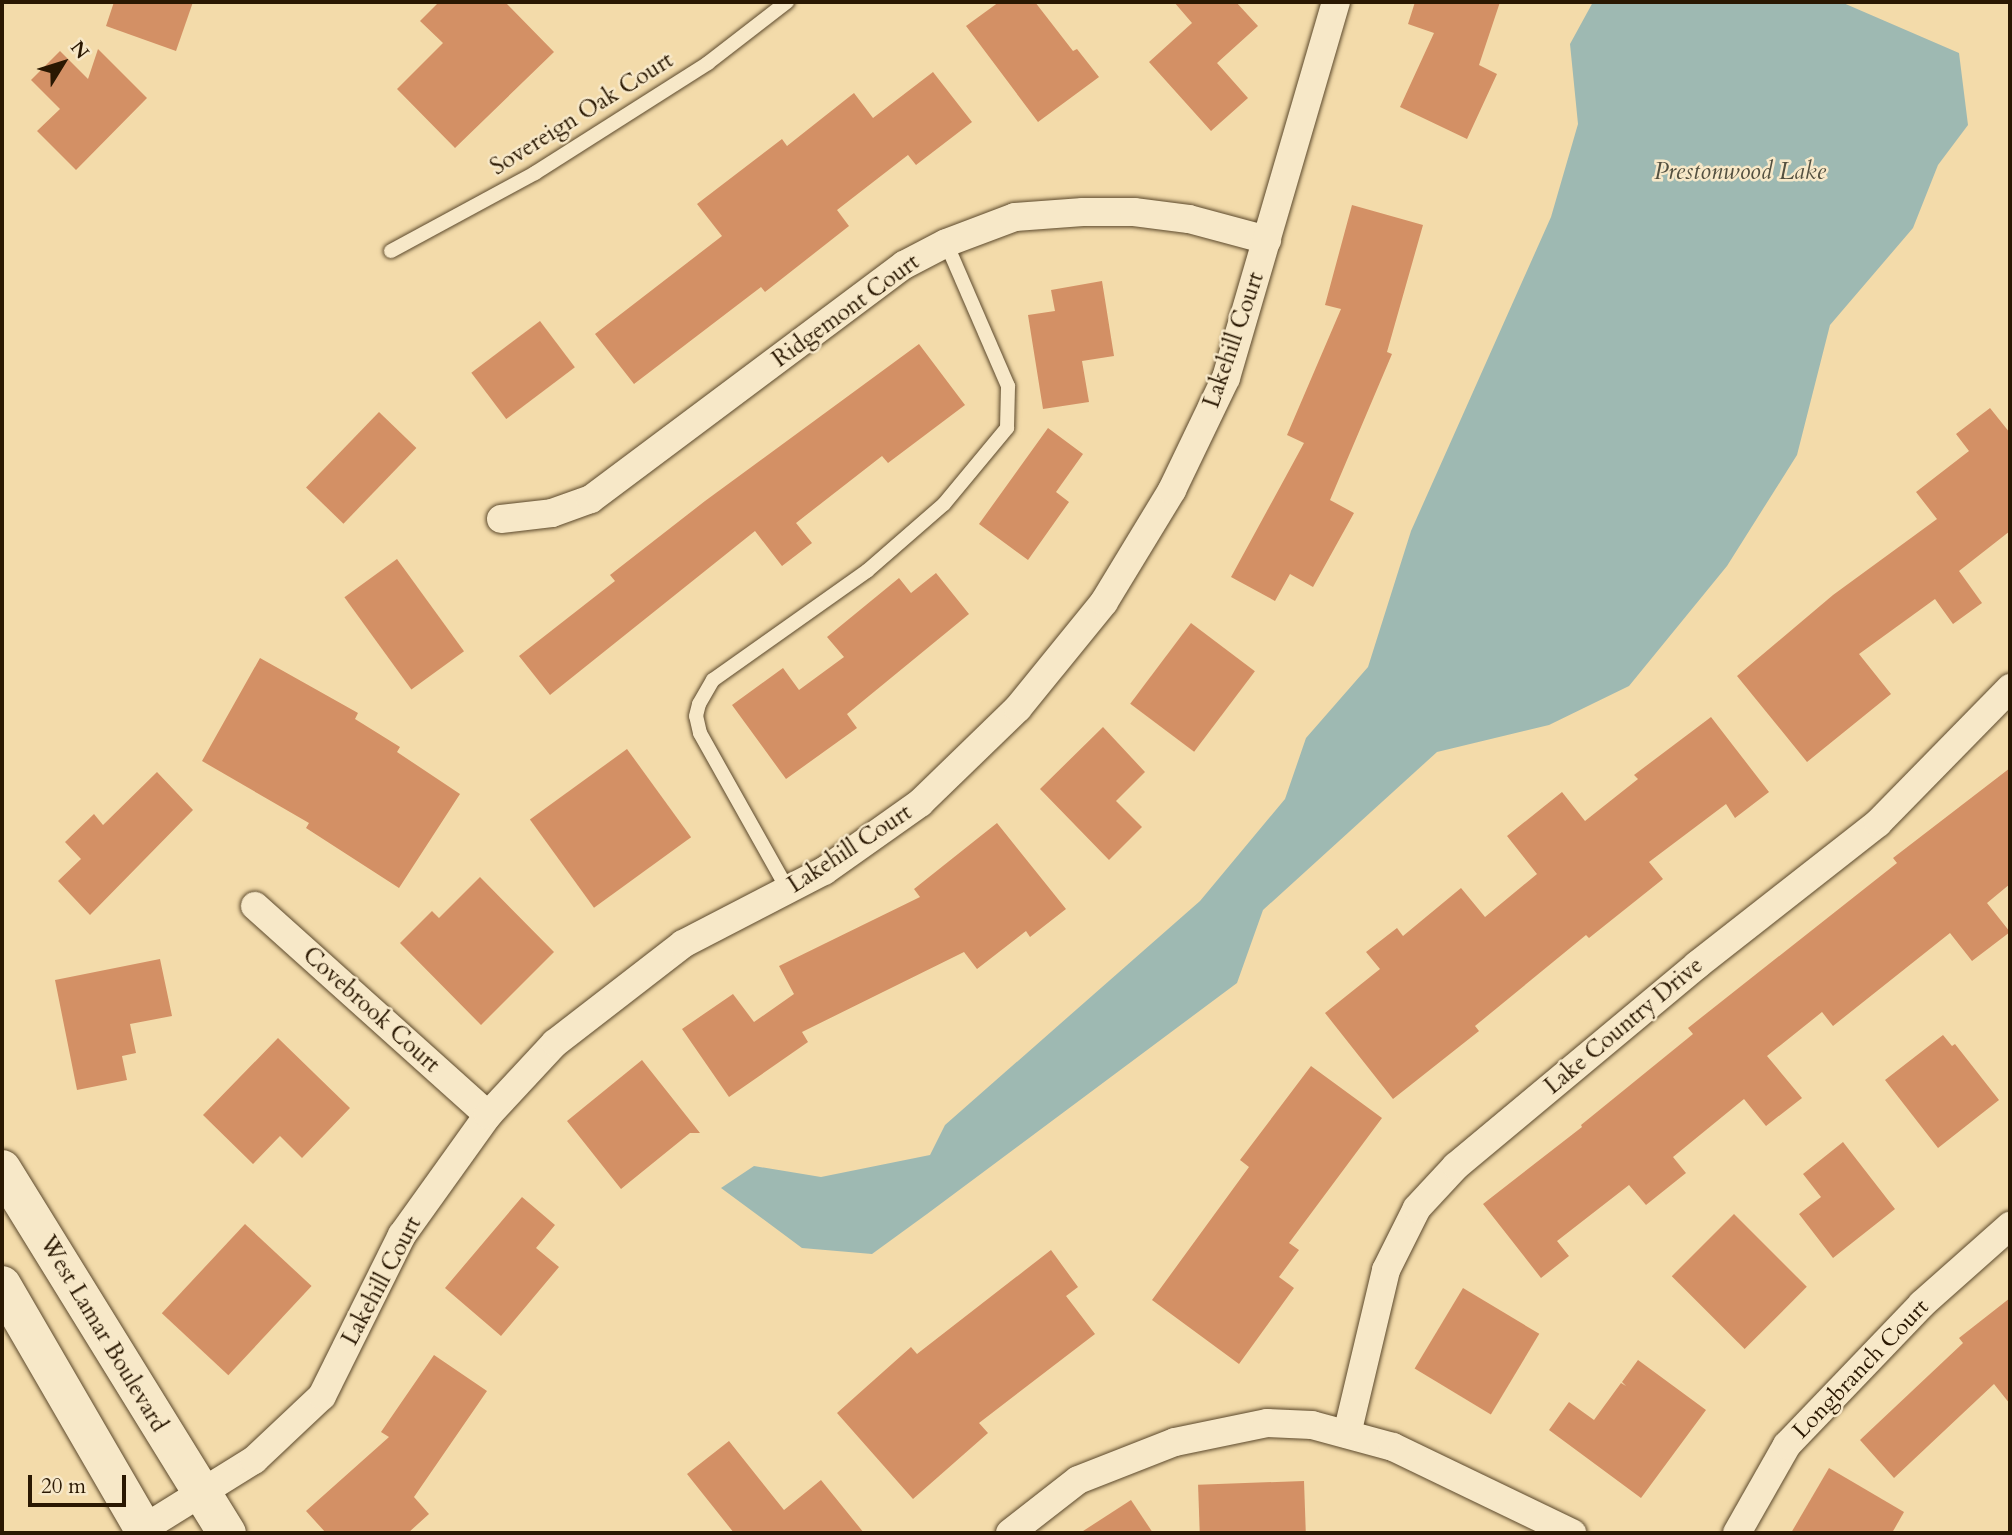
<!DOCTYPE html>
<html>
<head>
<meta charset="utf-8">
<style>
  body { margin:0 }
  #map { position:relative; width:2012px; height:1535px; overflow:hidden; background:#f3dbaa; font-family:Cardo,serif }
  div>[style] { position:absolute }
  .water>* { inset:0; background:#9eb9b2 }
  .building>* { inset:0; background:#d39065; transform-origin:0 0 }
  .roads { filter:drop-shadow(0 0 2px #5c492c) drop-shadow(0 0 2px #5c492c) }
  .lane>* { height:14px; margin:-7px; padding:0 7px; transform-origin:7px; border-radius:7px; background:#f7e8c8 }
  .street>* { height:28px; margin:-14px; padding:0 14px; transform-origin:14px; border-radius:14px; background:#f7e8c8 }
  .secondary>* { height:38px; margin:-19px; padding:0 19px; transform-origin:19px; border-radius:19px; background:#f7e8c8 }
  span { translate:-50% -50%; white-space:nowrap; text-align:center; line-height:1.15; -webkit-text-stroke:5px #f7e8c8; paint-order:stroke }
  .street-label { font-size:23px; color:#2a1802 }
  .water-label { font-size:24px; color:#535040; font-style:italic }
  .frame { position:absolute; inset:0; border:4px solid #2a1802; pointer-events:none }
  .north { position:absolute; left:28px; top:28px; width:70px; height:70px; -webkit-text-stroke:5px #f7e8c8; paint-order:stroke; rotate:52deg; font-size:19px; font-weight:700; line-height:28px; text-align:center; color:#2a1802 }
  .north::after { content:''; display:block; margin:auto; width:24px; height:32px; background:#2a1802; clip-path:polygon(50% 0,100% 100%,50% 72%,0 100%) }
  .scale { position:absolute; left:28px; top:1475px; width:98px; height:32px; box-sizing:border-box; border:4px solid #2a1802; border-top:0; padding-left:9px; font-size:21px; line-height:24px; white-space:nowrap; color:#2a1802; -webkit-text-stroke:5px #f7e8c8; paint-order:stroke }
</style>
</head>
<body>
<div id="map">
  <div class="water">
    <i style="clip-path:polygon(1593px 2px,1841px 2px,1959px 53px,1968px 125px,1938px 165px,1913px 228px,1830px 325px,1797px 455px,1727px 566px,1629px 686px,1549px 725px,1437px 752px,1263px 910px,1237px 983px,927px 1214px,872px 1254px,802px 1248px,721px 1188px,754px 1166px,821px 1177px,930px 1155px,945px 1125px,1200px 901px,1285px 799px,1306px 738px,1368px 667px,1411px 531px,1551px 217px,1578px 124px,1570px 44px)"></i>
  </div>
  <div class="building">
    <i style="clip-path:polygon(114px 2px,193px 2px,176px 51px,106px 26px)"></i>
    <i style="clip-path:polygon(439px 2px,505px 2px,554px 52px,455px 148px,397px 89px,443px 43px,420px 21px)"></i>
    <i style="clip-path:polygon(999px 2px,1035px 2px,1073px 51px,1077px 49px,1099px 77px,1038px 122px,966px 26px)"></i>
    <i style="clip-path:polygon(1174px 2px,1236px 2px,1258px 26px,1217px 63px,1248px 98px,1211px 131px,1149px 62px,1192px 23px)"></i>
    <i style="clip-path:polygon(1415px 2px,1500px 2px,1479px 65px,1497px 74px,1467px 139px,1400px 107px,1434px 33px,1408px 24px)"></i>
    <i style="clip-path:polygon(98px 49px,147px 98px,76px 170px,37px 131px,60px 109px,31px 80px,60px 51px,88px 79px)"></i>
    <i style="clip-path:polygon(933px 72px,972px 122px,916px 165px,908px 155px,837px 210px,849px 226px,765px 292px,761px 287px,634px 384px,595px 334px,722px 236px,697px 204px,782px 139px,787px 146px,854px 93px,873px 118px)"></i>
    <i style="clip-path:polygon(1352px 205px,1423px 225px,1387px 352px,1392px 354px,1330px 500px,1354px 513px,1313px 587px,1290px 574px,1275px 601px,1231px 577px,1304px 443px,1287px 435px,1341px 309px,1325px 305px)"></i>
    <i style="clip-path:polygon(1102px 281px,1114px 356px,1082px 361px,1089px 402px,1043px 409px,1028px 315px,1055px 311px,1051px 290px)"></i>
    <i style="left:540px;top:321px;width:58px;height:86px;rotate:53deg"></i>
    <i style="clip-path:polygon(919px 344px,965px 405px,888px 463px,882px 456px,796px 523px,812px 543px,782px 566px,755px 531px,550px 695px,519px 656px,615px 581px,610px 575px,705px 501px)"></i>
    <i style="clip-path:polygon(1990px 408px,2010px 433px,2010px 531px,1959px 571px,1982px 603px,1953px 624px,1935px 599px,1859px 654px,1891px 694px,1807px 762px,1737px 676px,1833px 595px,1937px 519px,1916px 492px,1969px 451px,1956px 434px)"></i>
    <i style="left:379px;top:412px;width:52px;height:105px;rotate:44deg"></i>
    <i style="clip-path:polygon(1048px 428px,1083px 454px,1056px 492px,1069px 502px,1028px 560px,979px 524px)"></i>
    <i style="left:397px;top:559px;width:114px;height:65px;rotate:54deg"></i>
    <i style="clip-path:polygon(936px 573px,969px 614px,847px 714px,857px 728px,786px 779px,732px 705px,783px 668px,799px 690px,844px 657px,827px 637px,899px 578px,911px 593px)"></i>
    <i style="left:1191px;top:623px;width:80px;height:101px;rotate:37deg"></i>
    <i style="clip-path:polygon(260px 658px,358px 713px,355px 719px,400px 747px,397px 752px,460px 794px,399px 888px,306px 828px,309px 823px,202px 761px)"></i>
    <i style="clip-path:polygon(1711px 717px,1769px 792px,1735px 818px,1726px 804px,1649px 862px,1663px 879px,1589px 938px,1586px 935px,1475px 1026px,1479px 1031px,1393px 1099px,1325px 1013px,1380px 969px,1366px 952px,1397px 928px,1403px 936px,1461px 888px,1485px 917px,1537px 874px,1507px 836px,1562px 792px,1585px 821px,1638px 779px,1634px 775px)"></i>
    <i style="clip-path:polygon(1103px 727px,1145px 772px,1116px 801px,1142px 827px,1109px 860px,1040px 789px)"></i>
    <i style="left:627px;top:749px;width:109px;height:120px;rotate:54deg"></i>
    <i style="clip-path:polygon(2010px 768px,2010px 884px,1987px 903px,2010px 932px,1972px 961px,1950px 933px,1833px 1026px,1822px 1012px,1767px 1056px,1802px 1098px,1766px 1126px,1744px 1099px,1673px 1157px,1686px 1173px,1646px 1205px,1629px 1185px,1557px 1241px,1569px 1256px,1541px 1278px,1483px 1204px,1582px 1127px,1581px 1125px,1693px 1034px,1688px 1028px,1897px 863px,1893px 858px)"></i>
    <i style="clip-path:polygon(157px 772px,193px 810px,90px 915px,58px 881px,81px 859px,65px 842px,94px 814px,103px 825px)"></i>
    <i style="clip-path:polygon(997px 823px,1066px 909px,1030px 937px,1026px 931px,977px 969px,964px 952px,802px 1032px,808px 1042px,729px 1097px,682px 1029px,733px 994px,754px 1022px,794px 994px,779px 966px,920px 897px,914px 889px)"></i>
    <i style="clip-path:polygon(480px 877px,554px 952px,481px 1025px,400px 943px,432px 911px,439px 918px)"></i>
    <i style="clip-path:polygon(160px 959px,172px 1016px,130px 1024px,136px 1053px,122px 1056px,127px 1080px,77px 1090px,55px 980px)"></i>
    <i style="clip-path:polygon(1943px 1035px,1952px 1046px,1955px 1044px,1999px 1100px,1938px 1148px,1885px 1080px)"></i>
    <i style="clip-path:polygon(278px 1038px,350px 1108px,302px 1158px,280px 1136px,253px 1164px,203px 1115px)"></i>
    <i style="clip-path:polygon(642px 1060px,700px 1133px,690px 1133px,621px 1189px,567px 1121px)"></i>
    <i style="clip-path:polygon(1311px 1066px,1382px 1118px,1289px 1243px,1299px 1250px,1279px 1277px,1294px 1288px,1239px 1364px,1152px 1300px,1249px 1167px,1240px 1160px)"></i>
    <i style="clip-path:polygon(1843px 1142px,1895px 1209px,1833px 1258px,1799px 1214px,1821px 1197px,1803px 1174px)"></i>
    <i style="clip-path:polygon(522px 1197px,555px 1225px,536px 1248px,559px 1267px,501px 1336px,445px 1288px)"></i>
    <i style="left:1734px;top:1214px;width:103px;height:88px;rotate:45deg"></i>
    <i style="left:245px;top:1224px;width:91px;height:122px;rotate:43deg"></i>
    <i style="clip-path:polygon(1051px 1250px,1078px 1287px,1066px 1296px,1095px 1334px,979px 1423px,988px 1433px,913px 1499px,837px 1413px,911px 1347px,917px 1354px)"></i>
    <i style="left:1463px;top:1288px;width:89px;height:94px;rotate:31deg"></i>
    <i style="clip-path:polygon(2010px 1298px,2010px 1404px,1994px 1384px,1894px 1478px,1860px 1440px,1963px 1343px,1959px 1338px)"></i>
    <i style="clip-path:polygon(434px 1355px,487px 1391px,414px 1497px,429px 1514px,408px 1533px,326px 1533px,306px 1511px,389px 1437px,381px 1432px)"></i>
    <i style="clip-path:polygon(1638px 1360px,1706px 1410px,1641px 1498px,1549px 1430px,1569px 1402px,1594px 1420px,1621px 1383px,1626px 1386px,1622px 1382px)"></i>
    <i style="clip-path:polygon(729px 1441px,784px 1510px,821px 1480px,864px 1533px,734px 1533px,687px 1474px)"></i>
    <i style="clip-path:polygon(1829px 1468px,1904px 1512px,1892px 1533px,1791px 1533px)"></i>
    <i style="left:1304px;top:1481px;width:52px;height:106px;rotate:88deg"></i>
    <i style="clip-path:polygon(1131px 1500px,1153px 1533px,1080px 1533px)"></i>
  </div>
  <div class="roads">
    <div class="lane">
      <i style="left:391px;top:251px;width:164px;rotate:-28.4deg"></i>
      <i style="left:535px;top:173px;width:205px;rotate:-32.4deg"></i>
      <i style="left:708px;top:63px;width:100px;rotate:-37.7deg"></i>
      <i style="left:788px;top:890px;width:180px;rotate:-119.3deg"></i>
      <i style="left:700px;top:733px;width:17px;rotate:-103deg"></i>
      <i style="left:696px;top:716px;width:12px;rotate:-76deg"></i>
      <i style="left:699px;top:704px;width:28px;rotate:-60deg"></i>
      <i style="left:713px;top:680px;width:189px;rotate:-35.3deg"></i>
      <i style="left:867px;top:571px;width:102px;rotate:-41deg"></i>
      <i style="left:944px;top:504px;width:99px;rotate:-50.3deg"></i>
      <i style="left:1007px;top:428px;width:42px;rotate:-88.6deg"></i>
      <i style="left:1008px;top:386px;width:156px;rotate:-113.4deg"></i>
    </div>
    <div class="street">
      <i style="left:501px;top:519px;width:51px;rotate:-6.7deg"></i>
      <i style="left:552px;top:513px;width:41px;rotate:-19.7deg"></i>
      <i style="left:591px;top:499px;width:391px;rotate:-36.8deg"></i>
      <i style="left:904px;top:265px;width:47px;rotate:-27.6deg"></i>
      <i style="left:946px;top:243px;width:74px;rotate:-20.6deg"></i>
      <i style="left:1015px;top:217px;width:68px;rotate:-4.2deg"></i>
      <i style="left:1083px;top:212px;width:51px"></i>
      <i style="left:1134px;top:212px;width:55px;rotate:7.3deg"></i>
      <i style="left:1189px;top:219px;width:81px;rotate:15.1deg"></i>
      <i style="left:255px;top:906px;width:313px;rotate:41.9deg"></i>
      <i style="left:1347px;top:1434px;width:169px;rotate:-76.6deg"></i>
      <i style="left:1386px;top:1270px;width:69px;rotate:-63.4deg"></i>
      <i style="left:1417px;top:1208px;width:57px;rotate:-47.1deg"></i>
      <i style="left:1456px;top:1166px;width:314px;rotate:-39.8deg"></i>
      <i style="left:1697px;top:965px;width:230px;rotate:-38.1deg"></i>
      <i style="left:1878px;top:823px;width:189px;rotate:-45.6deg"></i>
      <i style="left:143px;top:1529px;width:131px;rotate:-31.9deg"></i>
      <i style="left:254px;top:1460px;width:93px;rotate:-43.3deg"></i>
      <i style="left:322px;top:1396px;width:180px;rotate:-63.6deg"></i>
      <i style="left:402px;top:1235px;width:148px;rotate:-54.4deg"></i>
      <i style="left:488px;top:1115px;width:98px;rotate:-47.1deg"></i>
      <i style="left:555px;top:1043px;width:162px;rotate:-37.7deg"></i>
      <i style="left:683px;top:944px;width:159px;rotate:-27.4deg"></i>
      <i style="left:824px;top:871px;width:118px;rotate:-35.3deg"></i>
      <i style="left:920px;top:803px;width:136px;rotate:-44.1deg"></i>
      <i style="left:1018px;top:708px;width:136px;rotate:-50.9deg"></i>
      <i style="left:1104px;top:602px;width:131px;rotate:-58.7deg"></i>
      <i style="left:1172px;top:490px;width:124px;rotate:-64.3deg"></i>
      <i style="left:1226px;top:378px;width:392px;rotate:-73.7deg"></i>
      <i style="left:1010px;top:1533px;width:86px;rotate:-37.9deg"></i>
      <i style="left:1078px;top:1480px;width:104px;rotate:-21.4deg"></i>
      <i style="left:1175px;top:1442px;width:94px;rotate:-11.7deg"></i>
      <i style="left:1267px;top:1423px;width:45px;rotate:2.5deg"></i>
      <i style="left:1312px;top:1425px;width:84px;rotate:15.2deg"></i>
      <i style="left:1393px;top:1447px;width:199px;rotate:25.7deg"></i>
      <i style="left:1737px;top:1533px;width:101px;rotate:-60.4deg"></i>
      <i style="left:1787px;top:1445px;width:195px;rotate:-46.2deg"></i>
      <i style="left:1922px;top:1304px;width:118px;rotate:-41.6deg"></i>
    </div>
    <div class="secondary">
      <i style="left:2px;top:1169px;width:428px;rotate:58.3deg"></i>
      <i style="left:2px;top:1285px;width:287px;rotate:59.9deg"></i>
    </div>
  </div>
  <div class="street-label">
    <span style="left:582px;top:114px;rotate:-32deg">Sovereign Oak Court</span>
    <span style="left:846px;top:311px;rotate:-36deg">Ridgemont Court</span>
    <span style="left:1234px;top:340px;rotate:-71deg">Lakehill Court</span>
    <span style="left:850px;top:849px;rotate:-33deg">Lakehill Court</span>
    <span style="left:371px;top:1010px;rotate:42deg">Covebrook Court</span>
    <span style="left:1624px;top:1026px;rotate:-40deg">Lake Country Drive</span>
    <span style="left:382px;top:1281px;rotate:-62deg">Lakehill Court</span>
    <span style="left:103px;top:1334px;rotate:59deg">West Lamar Boulevard</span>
    <span style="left:1861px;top:1369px;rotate:-46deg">Longbranch Court</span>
  </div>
  <div class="water-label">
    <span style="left:1740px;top:172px">Prestonwood Lake</span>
  </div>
  <div class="frame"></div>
  <div class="north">N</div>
  <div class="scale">20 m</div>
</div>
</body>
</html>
